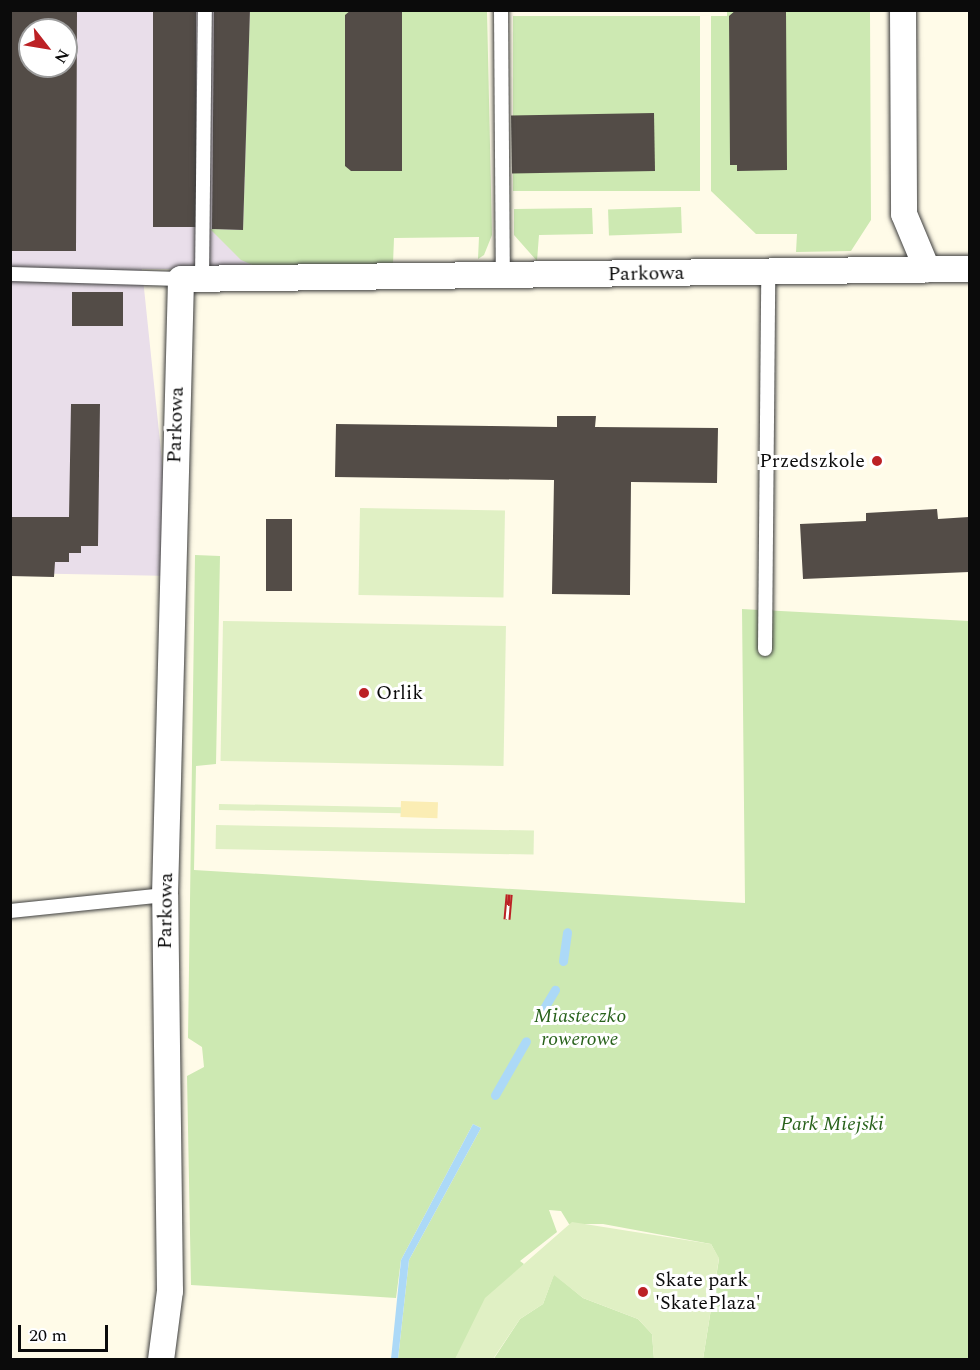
<!DOCTYPE html>
<html>
<head>
<meta charset="utf-8">
<style>
  body { margin:0 }
  #map { position:relative; width:980px; height:1370px; overflow:hidden; background:#fffbe8; font-family:Spectral,serif }
  div>[style] { position:absolute }
  .industrial>* { inset:0; background:#e9deea }
  .green>* { inset:0; background:#cde9b2; transform-origin:0 0 }
  .sand>* { inset:0; background:#fbedb4; transform-origin:0 0 }
  .pitch>* { inset:0; background:#e0f0c4; transform-origin:0 0 }
  .water>* { inset:0; background:#acd9f7 }
  .stream>* { height:9px; margin:-4.5px; padding:0 4.5px; transform-origin:4.5px; border-radius:4.5px; background:#acd9f7 }
  .building>* { inset:0; background:#534c47; transform-origin:0 0 }
  .roads { filter:drop-shadow(0 0 2px #3e3e3e) drop-shadow(0 0 2px #3e3e3e) }
  .service>* { height:14px; margin:-7px; padding:0 7px; transform-origin:7px; border-radius:7px; background:#fff }
  .minor>* { height:26px; margin:-13px; padding:0 13px; transform-origin:13px; border-radius:13px; background:#fff }
  .rail>* { height:7px; margin-top:-3.5px; transform-origin:0; background:repeating-linear-gradient(90deg,#fff 0 14px,#bc2125 0 28px); box-sizing:border-box; border-block:2px solid #bc2125 }
  .dots>* { width:16px; height:16px; translate:-50% -50%; box-sizing:border-box; border:3px solid #fff; border-radius:50% }
  span { translate:-50% -50%; white-space:nowrap; text-align:center; line-height:1.15; -webkit-text-stroke:6px #fff; paint-order:stroke }
  .street-label { font-size:20px; color:#0b0b0b }
  .poi-label { font-size:20px; color:#0b0b0b }
  .right { translate:-100% -50%; text-align:right }
  .left { translate:0 -50%; text-align:left }
  .park-label { font-size:20px; color:#28621b; font-style:italic }
  .frame { position:absolute; inset:0; border:12px solid #0b0b0b; pointer-events:none }
  .north { position:absolute; left:18px; top:18px; width:60px; height:60px; box-sizing:border-box; background:#fff; border:2px solid #9d9d9d; border-radius:50%; rotate:121deg; font-size:16px; font-weight:700; line-height:24px; text-align:center; color:#0b0b0b }
  .north::after { content:''; display:block; margin:auto; width:21px; height:27px; background:#bc2125; clip-path:polygon(50% 0,100% 100%,50% 72%,0 100%) }
  .scale { position:absolute; left:18px; top:1325px; width:90px; height:27px; box-sizing:border-box; border:3px solid #0b0b0b; border-top:0; padding-left:8px; font-size:18px; line-height:21px; white-space:nowrap; color:#0b0b0b; -webkit-text-stroke:4px #fff; paint-order:stroke }
</style>
</head>
<body>
<div id="map">
  <div class="industrial">
    <i style="clip-path:polygon(evenodd,11px 11px,255px 11px,251px 269px,142px 269px,174px 576px,11px 573px,11px 11px,30px 30px,66px 30px,66px 66px,30px 66px,30px 30px)"></i>
  </div>
  <div class="green">
    <i style="clip-path:polygon(727px 10px,870px 11px,871px 220px,851px 251px,796px 252px,797px 234px,756px 234px,711px 191px,711px 16px,727px 16px)"></i>
    <i style="clip-path:polygon(250px 11px,487px 11px,492px 235px,484px 255px,478px 259px,479px 237px,394px 238px,393px 264px,257px 267px,241px 260px,210px 229px,243px 230px)"></i>
    <i style="left:700px;top:16px;width:175px;height:187px;rotate:90deg"></i>
    <i style="left:681px;top:207px;width:26px;height:73px;rotate:88deg"></i>
    <i style="clip-path:polygon(592px 208px,593px 234px,539px 235px,537px 261px,514px 235px,514px 209px)"></i>
    <i style="clip-path:polygon(195px 555px,220px 556px,216px 764px,196px 766px,194px 870px,745px 903px,742px 609px,969px 621px,969px 1359px,703px 1359px,719px 1259px,711px 1244px,603px 1224px,569px 1224px,561px 1211px,549px 1210px,557px 1232px,520px 1261px,524px 1264px,455px 1359px,398px 1359px,409px 1260px,481px 1128px,473px 1124px,401px 1260px,396px 1298px,191px 1285px,187px 1076px,204px 1067px,202px 1047px,188px 1038px)"></i>
    <i style="clip-path:polygon(554px 1274px,583px 1298px,638px 1319px,652px 1334px,654px 1359px,493px 1360px,520px 1319px,543px 1304px)"></i>
  </div>
  <div class="sand">
    <i style="left:401px;top:801px;width:37px;height:16px;rotate:2deg"></i>
  </div>
  <div class="pitch">
    <i style="left:360px;top:508px;width:145px;height:87px;rotate:1deg"></i>
    <i style="left:223px;top:621px;width:283px;height:140px;rotate:1deg"></i>
    <i style="left:219px;top:804px;width:182px;height:6px;rotate:1deg"></i>
    <i style="left:216px;top:825px;width:318px;height:24px;rotate:1deg"></i>
    <i style="clip-path:polygon(572px 1222px,711px 1244px,719px 1258px,703px 1359px,654px 1359px,652px 1334px,638px 1319px,583px 1298px,554px 1275px,543px 1304px,520px 1319px,493px 1359px,455px 1359px,485px 1298px)"></i>
  </div>
  <div class="water">
    <i style="clip-path:polygon(473px 1124px,481px 1128px,409px 1260px,398px 1359px,391px 1359px,401px 1260px)"></i>
  </div>
  <div class="stream">
    <i style="left:563px;top:961px;width:29px;rotate:-82deg"></i>
    <i style="left:538px;top:1018px;width:33px;rotate:-59deg"></i>
    <i style="left:495px;top:1095px;width:62px;rotate:-60.1deg"></i>
  </div>
  <div class="building">
    <i style="clip-path:polygon(evenodd,10px 10px,77px 10px,76px 251px,10px 251px,10px 10px,30px 30px,66px 30px,66px 66px,30px 66px,30px 30px)"></i>
    <i style="left:153px;top:10px;width:43px;height:217px"></i>
    <i style="clip-path:polygon(214px 10px,250px 10px,243px 230px,212px 229px)"></i>
    <i style="clip-path:polygon(351px 10px,402px 10px,402px 171px,351px 171px,345px 166px,345px 15px)"></i>
    <i style="clip-path:polygon(736px 10px,786px 10px,787px 170px,737px 171px,737px 165px,730px 165px,729px 16px)"></i>
    <i style="left:654px;top:113px;width:58px;height:143px;rotate:89deg"></i>
    <i style="left:72px;top:292px;width:51px;height:34px"></i>
    <i style="clip-path:polygon(71px 404px,100px 404px,98px 546px,81px 546px,81px 553px,69px 553px,69px 562px,55px 562px,54px 577px,10px 576px,10px 517px,69px 517px)"></i>
    <i style="clip-path:polygon(557px 416px,596px 416px,595px 427px,718px 428px,717px 483px,631px 482px,630px 595px,552px 594px,554px 480px,335px 477px,336px 424px,557px 427px)"></i>
    <i style="clip-path:polygon(937px 509px,938px 519px,969px 517px,969px 572px,803px 579px,800px 524px,866px 521px,866px 513px)"></i>
    <i style="left:266px;top:519px;width:26px;height:72px"></i>
  </div>
  <div class="roads">
    <div class="service">
      <i style="left:501px;top:10px;width:266px;rotate:89.6deg"></i>
      <i style="left:10px;top:274px;width:171px;rotate:1.7deg"></i>
      <i style="left:202px;top:280px;width:270px;rotate:-89.4deg"></i>
      <i style="left:765px;top:649px;width:376px;rotate:-89.5deg"></i>
      <i style="left:10px;top:911px;width:156px;rotate:-5.9deg"></i>
    </div>
    <div class="minor">
      <i style="left:903px;top:10px;width:204px;rotate:89.7deg"></i>
      <i style="left:904px;top:214px;width:60px;rotate:67.3deg"></i>
      <i style="left:161px;top:1360px;width:70px;rotate:-82.6deg"></i>
      <i style="left:170px;top:1291px;width:396px;rotate:-90.7deg"></i>
      <i style="left:165px;top:895px;width:616px;rotate:-88.51deg"></i>
      <i style="left:181px;top:279px;width:789px;rotate:-0.73deg"></i>
    </div>
  </div>
  <div class="rail">
    <i style="left:507px;top:919px;width:25px;rotate:-85deg"></i>
  </div>
  <div class="dots">
    <i style="left:877px;top:461px;background:#bc2125"></i>
    <i style="left:364px;top:693px;background:#bc2125"></i>
    <i style="left:643px;top:1292px;background:#bc2125"></i>
  </div>
  <div class="street-label">
    <span style="left:646px;top:274px;rotate:-1deg">Parkowa</span>
    <span style="left:176px;top:425px;rotate:-88deg">Parkowa</span>
    <span style="left:166px;top:911px;rotate:-89deg">Parkowa</span>
  </div>
  <div class="poi-label">
    <span class="right" style="left:865px;top:461px">Przedszkole</span>
    <span class="left" style="left:376px;top:693px">Orlik</span>
    <span class="left" style="left:655px;top:1292px">Skate park<br>'SkatePlaza'</span>
  </div>
  <div class="park-label">
    <span style="left:580px;top:1028px">Miasteczko<br>rowerowe</span>
    <span style="left:832px;top:1124px">Park Miejski</span>
  </div>
  <div class="frame"></div>
  <div class="north">N</div>
  <div class="scale">20 m</div>
</div>
</body>
</html>
